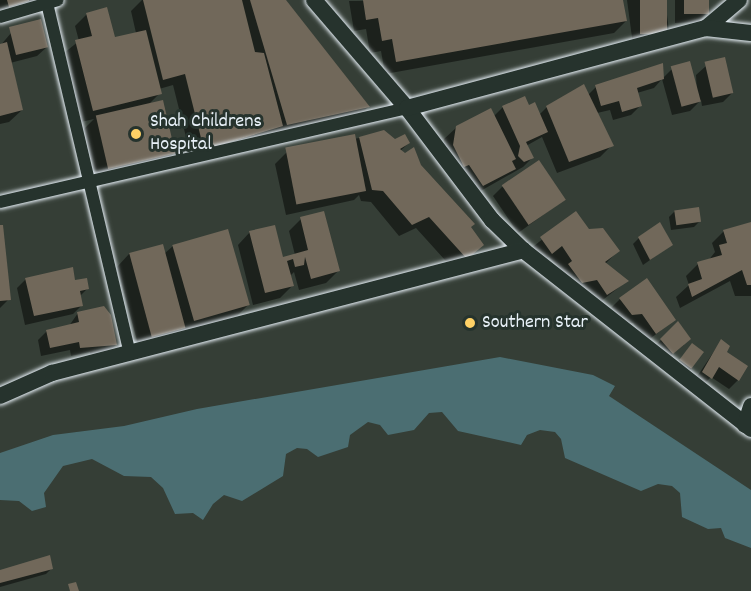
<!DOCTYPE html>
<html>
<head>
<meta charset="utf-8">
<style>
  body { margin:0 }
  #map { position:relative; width:751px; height:591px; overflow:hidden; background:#353e36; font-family:Dekko,sans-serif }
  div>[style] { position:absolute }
  .water>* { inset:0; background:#4b6e72 }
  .shadow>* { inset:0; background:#0007 }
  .building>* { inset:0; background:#71685a; transform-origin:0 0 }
  .roads { filter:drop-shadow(0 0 2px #e8f1f8) drop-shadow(0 0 2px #e8f1f8) }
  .street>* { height:12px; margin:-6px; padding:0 6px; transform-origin:6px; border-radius:6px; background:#26332d }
  .secondary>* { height:16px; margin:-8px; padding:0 8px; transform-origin:8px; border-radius:8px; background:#26332d }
  .dots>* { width:16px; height:16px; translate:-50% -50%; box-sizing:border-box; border:3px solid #26332d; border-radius:50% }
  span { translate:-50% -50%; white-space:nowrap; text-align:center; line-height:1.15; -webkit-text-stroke:6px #26332d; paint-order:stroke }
  .poi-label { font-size:20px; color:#e8f1f8 }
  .left { translate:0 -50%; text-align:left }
</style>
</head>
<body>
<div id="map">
  <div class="water">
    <i style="clip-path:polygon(500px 357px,593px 375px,615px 386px,609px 396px,751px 490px,751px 548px,725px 538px,721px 528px,708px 529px,682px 517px,680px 493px,672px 486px,658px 484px,641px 491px,565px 458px,561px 439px,555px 432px,540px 430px,527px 435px,521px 445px,458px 431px,442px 412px,429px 413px,414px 430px,388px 435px,380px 425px,368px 422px,350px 435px,348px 447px,318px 457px,307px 449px,297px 448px,286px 454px,283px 476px,242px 501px,224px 495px,213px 504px,203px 520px,193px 513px,175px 514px,163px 488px,151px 477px,124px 476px,92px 459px,63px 466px,44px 493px,46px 507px,32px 511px,19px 501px,0 500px,0 453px,53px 435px,124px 426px,197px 409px)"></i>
  </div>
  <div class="shadow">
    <i style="clip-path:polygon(0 0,58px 0,0 17px)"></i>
    <i style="clip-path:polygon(142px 0,284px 0,368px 107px,356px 119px,192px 161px,173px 85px,159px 89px,160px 93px,148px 105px,174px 153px,162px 166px,96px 180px,84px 129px,94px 119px,81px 122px,64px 53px,79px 41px,75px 26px,87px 14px,114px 39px,136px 33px,131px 11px)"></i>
    <i style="clip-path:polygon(622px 0,626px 21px,614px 33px,385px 74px,381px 51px,370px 53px,366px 29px,354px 31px,349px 1px)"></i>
    <i style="clip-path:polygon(627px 0,665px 0,669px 30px,633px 45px)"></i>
    <i style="clip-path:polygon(675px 0,707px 0,707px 13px,698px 22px,675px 23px)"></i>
    <i style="clip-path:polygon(11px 33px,47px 47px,37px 56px,10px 63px,22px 110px,9px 122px,0 124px,0 46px)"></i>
    <i style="clip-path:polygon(689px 63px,697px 94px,696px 75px,706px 66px,732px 93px,723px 102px,702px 106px,701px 100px,690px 111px,672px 115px,662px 79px,654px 88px,637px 93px,640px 106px,631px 115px,613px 120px,610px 110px,597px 113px,612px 145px,600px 157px,557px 173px,542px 137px,526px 146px,532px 158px,523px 167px,470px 197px,442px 158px,444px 139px,457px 127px,493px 117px,503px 107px,528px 107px,539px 115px,547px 107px,588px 95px,596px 87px,663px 78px,671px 70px)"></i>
    <i style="clip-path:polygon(359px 138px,409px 143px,400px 151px,420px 166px,482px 245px,454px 270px,416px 228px,399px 236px,371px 202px,361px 201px,359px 195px,354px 200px,286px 215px,275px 164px,287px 152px)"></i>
    <i style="clip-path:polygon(502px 187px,564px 200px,518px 233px,493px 196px)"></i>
    <i style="clip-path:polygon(675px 211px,700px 221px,694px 227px,671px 230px,669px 217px)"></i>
    <i style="clip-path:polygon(575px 213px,588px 231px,618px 251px,605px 264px,627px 281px,595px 306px,549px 257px,539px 265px,529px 250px)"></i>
    <i style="clip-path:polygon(301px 219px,338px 271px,326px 283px,299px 290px,294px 272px,290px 276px,292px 286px,280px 298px,253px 305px,238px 245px,250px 232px,282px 258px,295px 255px,289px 231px)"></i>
    <i style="clip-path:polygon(751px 223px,751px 296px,735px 296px,730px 281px,680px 308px,676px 297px,689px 285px,686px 276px,698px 264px,708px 261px,715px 252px,712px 243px,724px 231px)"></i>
    <i style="clip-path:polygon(0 227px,9px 299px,0 308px)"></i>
    <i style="clip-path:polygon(639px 238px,671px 245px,643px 265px,633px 244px)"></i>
    <i style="clip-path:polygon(173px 246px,248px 305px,236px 317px,139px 348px,117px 267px,129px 254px,164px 254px)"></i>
    <i style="clip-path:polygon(26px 279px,74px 282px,88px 288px,80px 296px,82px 305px,73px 314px,25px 325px,17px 288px)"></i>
    <i style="clip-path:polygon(620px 299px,674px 320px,646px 342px,633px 323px,622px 324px,611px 308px)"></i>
    <i style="clip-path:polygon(78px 313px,116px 345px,106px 354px,91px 357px,90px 352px,71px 356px,70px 350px,41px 356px,38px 340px,47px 331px,69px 326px)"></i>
    <i style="clip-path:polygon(678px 323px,684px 345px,666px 359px,655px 346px)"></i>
    <i style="clip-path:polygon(721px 341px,738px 380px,729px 389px,711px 377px,701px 387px,694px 381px)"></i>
    <i style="clip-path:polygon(692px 345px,692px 368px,686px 374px,675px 366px)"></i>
    <i style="clip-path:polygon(52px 568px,46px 574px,0 587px,0 571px)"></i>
  </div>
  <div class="building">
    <i style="clip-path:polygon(7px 0,29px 0,29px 1px,9px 7px)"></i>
    <i style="clip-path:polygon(143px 0,242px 0,255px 52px,264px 53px,283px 126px,204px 150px,185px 74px,163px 80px)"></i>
    <i style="clip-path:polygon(250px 0,286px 0,370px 107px,287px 125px)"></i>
    <i style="clip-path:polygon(363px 0,623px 0,627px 21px,396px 62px,392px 39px,382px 41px,378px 18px,366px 20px)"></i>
    <i style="left:640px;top:0;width:27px;height:34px"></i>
    <i style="left:684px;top:0;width:25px;height:14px"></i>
    <i style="clip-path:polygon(107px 7px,115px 37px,146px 30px,162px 94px,93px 111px,75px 40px,92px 36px,86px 13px)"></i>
    <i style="left:41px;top:19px;width:29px;height:33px;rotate:76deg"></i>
    <i style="clip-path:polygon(7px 42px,23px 110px,0 116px,0 44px)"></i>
    <i style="left:725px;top:57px;width:37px;height:21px;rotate:77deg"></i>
    <i style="left:690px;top:61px;width:42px;height:20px;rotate:75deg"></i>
    <i style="clip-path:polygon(663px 63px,664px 79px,637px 88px,642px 106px,622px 112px,619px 101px,601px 106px,595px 85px)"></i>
    <i style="clip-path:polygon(584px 84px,614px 146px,569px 162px,546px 106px)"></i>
    <i style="clip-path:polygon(525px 96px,529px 105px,535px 102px,548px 132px,526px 142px,534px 158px,524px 162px,518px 156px,520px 146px,502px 106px)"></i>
    <i style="left:163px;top:100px;width:55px;height:69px;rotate:77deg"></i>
    <i style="clip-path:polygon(491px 108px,516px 159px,512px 161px,516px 169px,483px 186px,469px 165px,464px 167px,453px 145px,456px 126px)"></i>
    <i style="clip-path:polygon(384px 130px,395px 139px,405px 134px,410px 143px,400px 149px,405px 153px,414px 147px,421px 165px,475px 224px,471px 227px,484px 245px,467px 259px,429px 217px,412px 225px,383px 191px,372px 190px,359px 137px)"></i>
    <i style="left:355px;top:134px;width:58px;height:71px;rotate:79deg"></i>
    <i style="left:539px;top:160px;width:48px;height:45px;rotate:56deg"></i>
    <i style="left:699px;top:207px;width:15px;height:25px;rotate:82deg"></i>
    <i style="clip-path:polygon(324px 211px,340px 271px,311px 279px,305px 257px,304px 265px,295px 267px,293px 259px,287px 261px,294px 286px,265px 293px,249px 231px,275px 225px,283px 257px,308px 250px,300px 217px)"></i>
    <i style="clip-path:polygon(576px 211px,589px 229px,603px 228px,620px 251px,605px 262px,629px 281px,607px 295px,597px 280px,582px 283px,568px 264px,572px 261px,562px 246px,552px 254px,540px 237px)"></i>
    <i style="clip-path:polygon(660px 222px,673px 245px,650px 260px,638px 237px)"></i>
    <i style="clip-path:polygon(751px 222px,751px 285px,747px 285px,742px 270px,692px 297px,688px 284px,702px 279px,697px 262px,722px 255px,719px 245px,727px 243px,723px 230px)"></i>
    <i style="clip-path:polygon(0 225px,3px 225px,11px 300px,0 301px)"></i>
    <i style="left:228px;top:229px;width:79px;height:58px;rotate:74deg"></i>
    <i style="left:163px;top:244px;width:87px;height:35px;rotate:75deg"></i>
    <i style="clip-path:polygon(73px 267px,75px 280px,87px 278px,89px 289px,80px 291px,83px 306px,34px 316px,25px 278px)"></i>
    <i style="clip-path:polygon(647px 278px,676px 320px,656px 334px,642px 314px,632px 315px,619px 298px)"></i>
    <i style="clip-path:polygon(104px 306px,111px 315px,117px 345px,80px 348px,79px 342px,50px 348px,46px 330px,79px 322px,77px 312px)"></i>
    <i style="clip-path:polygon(678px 321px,691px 339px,673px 354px,660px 339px)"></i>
    <i style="clip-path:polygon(721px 339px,730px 346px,727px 352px,748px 366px,739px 381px,719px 367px,712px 379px,702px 372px)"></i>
    <i style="left:692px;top:343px;width:15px;height:21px;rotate:37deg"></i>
    <i style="clip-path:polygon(50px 555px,53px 569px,0 583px,0 570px)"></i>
    <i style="clip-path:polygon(76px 582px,79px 591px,70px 591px,68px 584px)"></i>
  </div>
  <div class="roads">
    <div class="street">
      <i style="left:47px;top:3px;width:360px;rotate:76.7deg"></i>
      <i style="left:0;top:17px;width:60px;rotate:-16.3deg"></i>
      <i style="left:0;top:202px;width:418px;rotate:-13deg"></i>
    </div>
    <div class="secondary">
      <i style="left:314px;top:0;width:143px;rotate:49.3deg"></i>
      <i style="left:407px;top:108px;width:141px;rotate:52.8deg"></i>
      <i style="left:492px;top:220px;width:43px;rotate:44.1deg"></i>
      <i style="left:523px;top:250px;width:290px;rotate:38.1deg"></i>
      <i style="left:706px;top:28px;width:43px;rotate:-40.3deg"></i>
      <i style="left:407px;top:108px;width:310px;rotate:-15deg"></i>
      <i style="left:706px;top:28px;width:45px;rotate:6.3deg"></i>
      <i style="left:0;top:396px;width:57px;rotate:-23.9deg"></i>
      <i style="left:52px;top:373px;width:487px;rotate:-14.6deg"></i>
      <i style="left:745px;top:425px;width:20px;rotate:-72deg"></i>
    </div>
  </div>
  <div class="dots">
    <i style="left:136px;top:134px;background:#ffd166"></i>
    <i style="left:470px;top:323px;background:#ffd166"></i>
  </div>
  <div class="poi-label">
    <span class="left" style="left:150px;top:134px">Shah Childrens<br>Hospital</span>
    <span class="left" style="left:482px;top:323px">Southern Star</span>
  </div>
</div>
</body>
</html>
